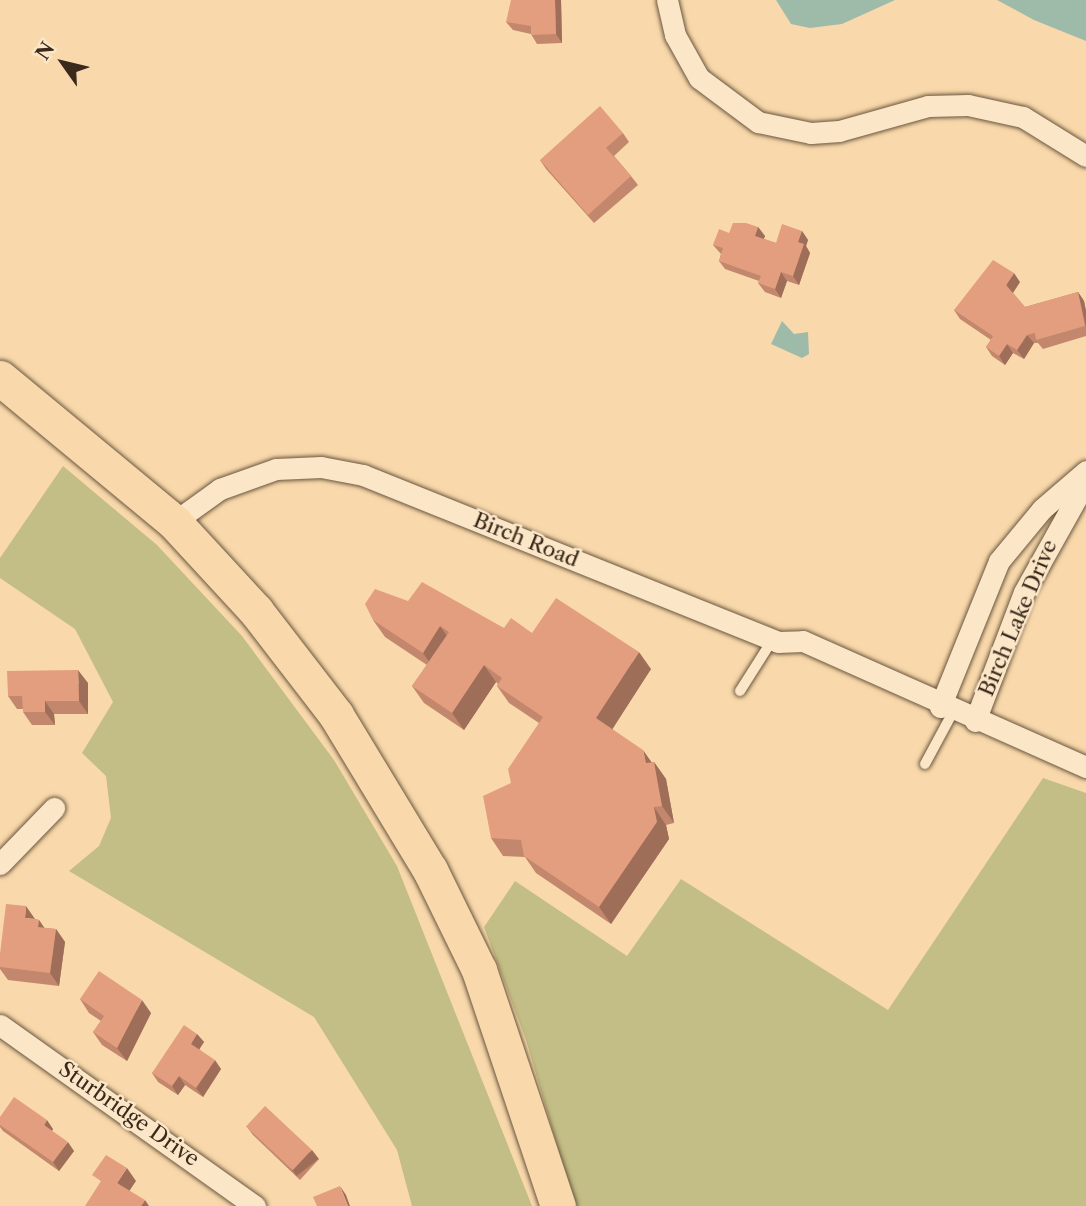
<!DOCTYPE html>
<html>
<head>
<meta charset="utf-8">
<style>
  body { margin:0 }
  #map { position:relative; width:1086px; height:1206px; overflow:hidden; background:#f9d9ab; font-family:"Libre Caslon Text",serif }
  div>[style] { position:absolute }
  .green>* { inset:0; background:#c3be85 }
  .water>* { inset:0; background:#9ebaa9 }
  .roads { filter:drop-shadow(0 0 2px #6a563f) drop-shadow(0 0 2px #6a563f) }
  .lane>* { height:10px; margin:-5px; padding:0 5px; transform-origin:5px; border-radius:5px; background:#fbe6c8 }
  .street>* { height:21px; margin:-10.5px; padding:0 10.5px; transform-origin:10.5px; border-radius:10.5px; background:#fbe6c8 }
  .primary>* { height:35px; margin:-17.5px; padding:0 17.5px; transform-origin:17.5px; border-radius:17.5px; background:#f9d9ab }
  .wall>* { inset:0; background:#c3876d }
  .shaded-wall>* { inset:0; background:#9f6e59; transform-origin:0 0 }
  .building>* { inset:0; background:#e39d7f; transform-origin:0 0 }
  span { translate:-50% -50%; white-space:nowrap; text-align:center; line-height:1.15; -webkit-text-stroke:5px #fbe6c8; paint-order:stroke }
  .street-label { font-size:21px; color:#3b2a1b }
  .north { position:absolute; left:28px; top:28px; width:70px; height:70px; -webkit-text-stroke:5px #fbe6c8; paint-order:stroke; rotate:304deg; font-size:19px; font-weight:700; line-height:28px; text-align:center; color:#3b2a1b }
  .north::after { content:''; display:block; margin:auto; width:24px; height:32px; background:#3b2a1b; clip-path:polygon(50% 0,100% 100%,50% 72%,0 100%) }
</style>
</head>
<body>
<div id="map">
  <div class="green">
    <i style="clip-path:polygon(63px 466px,157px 545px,242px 636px,334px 760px,397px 866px,532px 1206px,412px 1206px,397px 1150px,314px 1017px,69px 871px,99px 846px,111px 818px,106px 776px,82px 753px,113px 702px,75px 629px,0 578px,0 558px)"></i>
    <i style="clip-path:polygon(1043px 778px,1086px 793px,1086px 1206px,575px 1206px,526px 1040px,484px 927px,515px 881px,627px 956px,681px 879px,888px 1010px)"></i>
  </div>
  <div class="water">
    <i style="clip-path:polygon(776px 0,895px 0,842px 24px,810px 28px,791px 24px)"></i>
    <i style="clip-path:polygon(997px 0,1086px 0,1086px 41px,1034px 20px)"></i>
    <i style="clip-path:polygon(782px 321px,794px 334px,808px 332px,809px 354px,802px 358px,771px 344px)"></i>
  </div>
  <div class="roads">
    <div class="lane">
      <i style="left:740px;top:691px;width:62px;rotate:-57.6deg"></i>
      <i style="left:925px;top:764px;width:59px;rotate:-61.7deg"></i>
    </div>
    <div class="street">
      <i style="left:667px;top:0;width:36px;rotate:77deg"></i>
      <i style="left:675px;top:35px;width:49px;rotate:60.8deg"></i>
      <i style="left:699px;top:78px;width:74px;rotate:36.7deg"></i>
      <i style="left:758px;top:122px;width:54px;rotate:11.7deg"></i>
      <i style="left:811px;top:133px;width:28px;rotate:-4deg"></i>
      <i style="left:839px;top:131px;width:92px;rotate:-15.7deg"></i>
      <i style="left:928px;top:106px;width:40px;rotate:-1.4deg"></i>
      <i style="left:968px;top:105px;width:56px;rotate:12.3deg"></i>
      <i style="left:1023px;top:117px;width:74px;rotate:31.8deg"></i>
      <i style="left:174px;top:522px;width:57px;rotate:-35.7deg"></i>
      <i style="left:220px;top:489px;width:59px;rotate:-19.7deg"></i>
      <i style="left:276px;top:469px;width:45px;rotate:-2.5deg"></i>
      <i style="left:321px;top:467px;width:43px;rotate:10.8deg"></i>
      <i style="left:363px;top:475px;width:447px;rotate:21.9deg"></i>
      <i style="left:778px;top:642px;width:25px;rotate:-2deg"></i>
      <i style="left:803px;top:641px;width:310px;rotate:24deg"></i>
      <i style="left:940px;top:707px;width:157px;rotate:-68deg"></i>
      <i style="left:999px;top:561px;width:67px;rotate:-50.4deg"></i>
      <i style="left:1042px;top:509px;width:58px;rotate:-40.8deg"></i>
      <i style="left:975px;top:721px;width:138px;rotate:-69.2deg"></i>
      <i style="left:1024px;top:592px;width:127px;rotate:-60.8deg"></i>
      <i style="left:0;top:864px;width:78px;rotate:-46deg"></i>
      <i style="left:0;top:1025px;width:313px;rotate:35.4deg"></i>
    </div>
    <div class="primary">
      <i style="left:0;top:378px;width:226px;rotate:39.6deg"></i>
      <i style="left:174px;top:522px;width:121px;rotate:47.3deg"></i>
      <i style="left:256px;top:611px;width:131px;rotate:52.4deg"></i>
      <i style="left:336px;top:715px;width:181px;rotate:58.8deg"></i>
      <i style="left:430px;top:870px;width:111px;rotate:63.9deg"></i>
      <i style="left:479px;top:970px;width:249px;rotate:71.5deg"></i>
    </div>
  </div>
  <div class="wall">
    <i style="clip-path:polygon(561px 0,562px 43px,537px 44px,531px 34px,513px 30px,506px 22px)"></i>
    <i style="clip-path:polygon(623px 133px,629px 142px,614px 156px,631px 176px,638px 185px,594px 223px,546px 169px,540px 160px)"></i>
    <i style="clip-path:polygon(758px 227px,765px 236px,764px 239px,776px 243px,802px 231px,808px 240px,806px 246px,810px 253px,799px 285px,787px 281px,781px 298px,765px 292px,758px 283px,759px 281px,725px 269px,719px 261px,721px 254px,713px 245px,729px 233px)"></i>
    <i style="clip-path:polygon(1020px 282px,1013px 293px,1025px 307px,1078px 292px,1084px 301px,1086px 311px,1086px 336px,1043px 349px,1038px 343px,1034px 343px,1024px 359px,1013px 353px,1005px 365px,992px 356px,986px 347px,991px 340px,960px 319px,954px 310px)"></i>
    <i style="clip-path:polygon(408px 601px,504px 628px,532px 633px,651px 669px,612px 729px,651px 762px,654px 762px,666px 779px,674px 823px,666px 825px,669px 839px,611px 924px,536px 873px,525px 857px,503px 856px,491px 838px,511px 783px,539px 723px,509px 703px,497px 686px,498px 684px,496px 682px,464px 730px,424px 703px,412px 686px,427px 665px,385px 637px,373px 620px)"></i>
    <i style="clip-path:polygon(88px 683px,88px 714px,54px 714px,55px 725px,32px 725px,23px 712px,23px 709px,17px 709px,8px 696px)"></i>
    <i style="clip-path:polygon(35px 919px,39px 920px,44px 928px,56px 929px,65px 942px,59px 986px,8px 980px,0 969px,0 954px)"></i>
    <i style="clip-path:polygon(80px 999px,151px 1013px,127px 1061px,102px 1045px,93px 1032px,101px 1021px,89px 1013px)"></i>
    <i style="clip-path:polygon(197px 1034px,204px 1042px,199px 1049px,221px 1069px,203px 1097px,185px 1085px,178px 1095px,158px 1082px,152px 1073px)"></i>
    <i style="clip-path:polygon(0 1117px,53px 1129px,52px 1131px,74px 1151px,59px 1171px,3px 1131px,0 1127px)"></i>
    <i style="clip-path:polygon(247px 1127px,319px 1159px,300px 1180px,253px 1135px)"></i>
  </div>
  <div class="shaded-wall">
    <i style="clip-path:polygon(555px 0,561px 0,562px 43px,556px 34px)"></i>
    <i style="clip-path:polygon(758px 227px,765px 236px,761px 244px,755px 236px)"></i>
    <i style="clip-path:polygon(802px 231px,808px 240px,806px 246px,810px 253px,799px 285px,793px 276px,798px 242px)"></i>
    <i style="clip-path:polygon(781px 272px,787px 281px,781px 298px,775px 289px)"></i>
    <i style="clip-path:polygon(1014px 273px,1020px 282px,1012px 294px,1006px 285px)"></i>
    <i style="clip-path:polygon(1078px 292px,1084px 301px,1086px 311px,1086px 327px)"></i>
    <i style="clip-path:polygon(1027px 335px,1034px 343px,1024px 359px,1017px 350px)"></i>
    <i style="clip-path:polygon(1007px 344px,1013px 353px,1005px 365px,999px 356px)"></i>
    <i style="clip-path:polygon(440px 626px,452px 643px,435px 670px,423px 653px)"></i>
    <i style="clip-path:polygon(639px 652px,651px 669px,608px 736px,596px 718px)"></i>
    <i style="clip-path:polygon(484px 665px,496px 682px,464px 730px,452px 713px)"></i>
    <i style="clip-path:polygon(78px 670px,88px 683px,88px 714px,79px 701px)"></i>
    <i style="clip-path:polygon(45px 701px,54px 714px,55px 725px,45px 712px)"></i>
    <i style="clip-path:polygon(643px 750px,655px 767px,654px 762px,666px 779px,674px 823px,662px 806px,646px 763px)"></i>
    <i style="clip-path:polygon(654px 807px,666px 825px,669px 839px,611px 924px,599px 907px)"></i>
    <i style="clip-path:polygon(26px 906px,35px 919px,25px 918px)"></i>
    <i style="clip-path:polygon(39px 920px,48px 933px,38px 927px)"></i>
    <i style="clip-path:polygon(56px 929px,65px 942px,59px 986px,50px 973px)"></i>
    <i style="clip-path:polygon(142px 1000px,151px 1013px,127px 1061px,117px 1048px)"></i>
    <i style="clip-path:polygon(197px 1034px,204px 1042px,197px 1053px,191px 1044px)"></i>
    <i style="clip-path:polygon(215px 1060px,221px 1069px,203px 1097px,196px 1088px)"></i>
    <i style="clip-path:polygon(179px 1076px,185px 1085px,178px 1095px,172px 1086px)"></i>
    <i style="clip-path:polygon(47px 1120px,53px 1129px,50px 1134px,44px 1125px)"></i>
    <i style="clip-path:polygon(68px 1142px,74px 1151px,59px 1171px,53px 1162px)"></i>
    <i style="left:312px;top:1150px;width:11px;height:28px;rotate:52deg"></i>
    <i style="clip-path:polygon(127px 1168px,136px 1181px,126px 1196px,117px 1183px)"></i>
    <i style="clip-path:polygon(340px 1186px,346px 1195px,350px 1206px,348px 1206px)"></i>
    <i style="clip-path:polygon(145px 1200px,149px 1206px,141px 1206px)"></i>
  </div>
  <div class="building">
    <i style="clip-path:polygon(511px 0,555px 0,556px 34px,531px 35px,531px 26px,506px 22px)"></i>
    <i style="clip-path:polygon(600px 106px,623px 133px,606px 148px,631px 176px,588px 215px,540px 160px)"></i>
    <i style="clip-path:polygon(733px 223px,746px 223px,758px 227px,755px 236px,776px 243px,782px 224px,802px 231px,798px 242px,804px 244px,793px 276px,781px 272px,775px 289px,758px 283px,761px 276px,719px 261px,723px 248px,713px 245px,719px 229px,729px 233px)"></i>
    <i style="clip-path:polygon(993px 260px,1014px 273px,1006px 285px,1025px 307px,1078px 292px,1085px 326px,1036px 340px,1035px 333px,1027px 335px,1017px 350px,1007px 344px,999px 356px,986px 347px,993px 336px,954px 310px)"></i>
    <i style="clip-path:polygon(422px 582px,504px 628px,511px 618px,532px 633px,556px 598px,639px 652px,596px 718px,643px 750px,646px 763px,654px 762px,662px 806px,654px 807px,657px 822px,599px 907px,524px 856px,521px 840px,491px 838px,483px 796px,511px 783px,508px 769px,543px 717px,497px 686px,502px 678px,484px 665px,452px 713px,412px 686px,449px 632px,440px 626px,423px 653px,373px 620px,365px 604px,375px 589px,408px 601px)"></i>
    <i style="clip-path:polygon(78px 670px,79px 701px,45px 701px,45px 712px,23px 712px,22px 696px,8px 696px,7px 671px)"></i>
    <i style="clip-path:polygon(6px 904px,26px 906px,25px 918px,39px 920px,38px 927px,56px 929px,50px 973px,0 967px,0 954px)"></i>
    <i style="clip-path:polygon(99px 971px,142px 1000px,117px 1048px,93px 1032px,104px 1016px,80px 999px)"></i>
    <i style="clip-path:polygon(184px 1025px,197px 1034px,191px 1044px,215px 1060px,196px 1088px,179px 1076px,172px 1086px,152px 1073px)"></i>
    <i style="clip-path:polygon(14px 1097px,47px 1120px,44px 1125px,68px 1142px,53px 1162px,0 1125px,0 1117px)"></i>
    <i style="left:265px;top:1106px;width:64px;height:28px;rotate:43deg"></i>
    <i style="clip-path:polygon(106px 1155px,127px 1168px,117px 1183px,145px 1200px,141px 1206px,85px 1206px,101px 1181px,92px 1175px)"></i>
    <i style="clip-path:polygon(340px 1186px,348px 1206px,317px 1206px,313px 1197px)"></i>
  </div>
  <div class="street-label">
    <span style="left:526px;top:540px;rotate:22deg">Birch Road</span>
    <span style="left:1018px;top:618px;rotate:-67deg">Birch Lake Drive</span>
    <span style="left:129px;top:1114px;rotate:35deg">Sturbridge Drive</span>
  </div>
  <div class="north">N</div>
</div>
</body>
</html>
